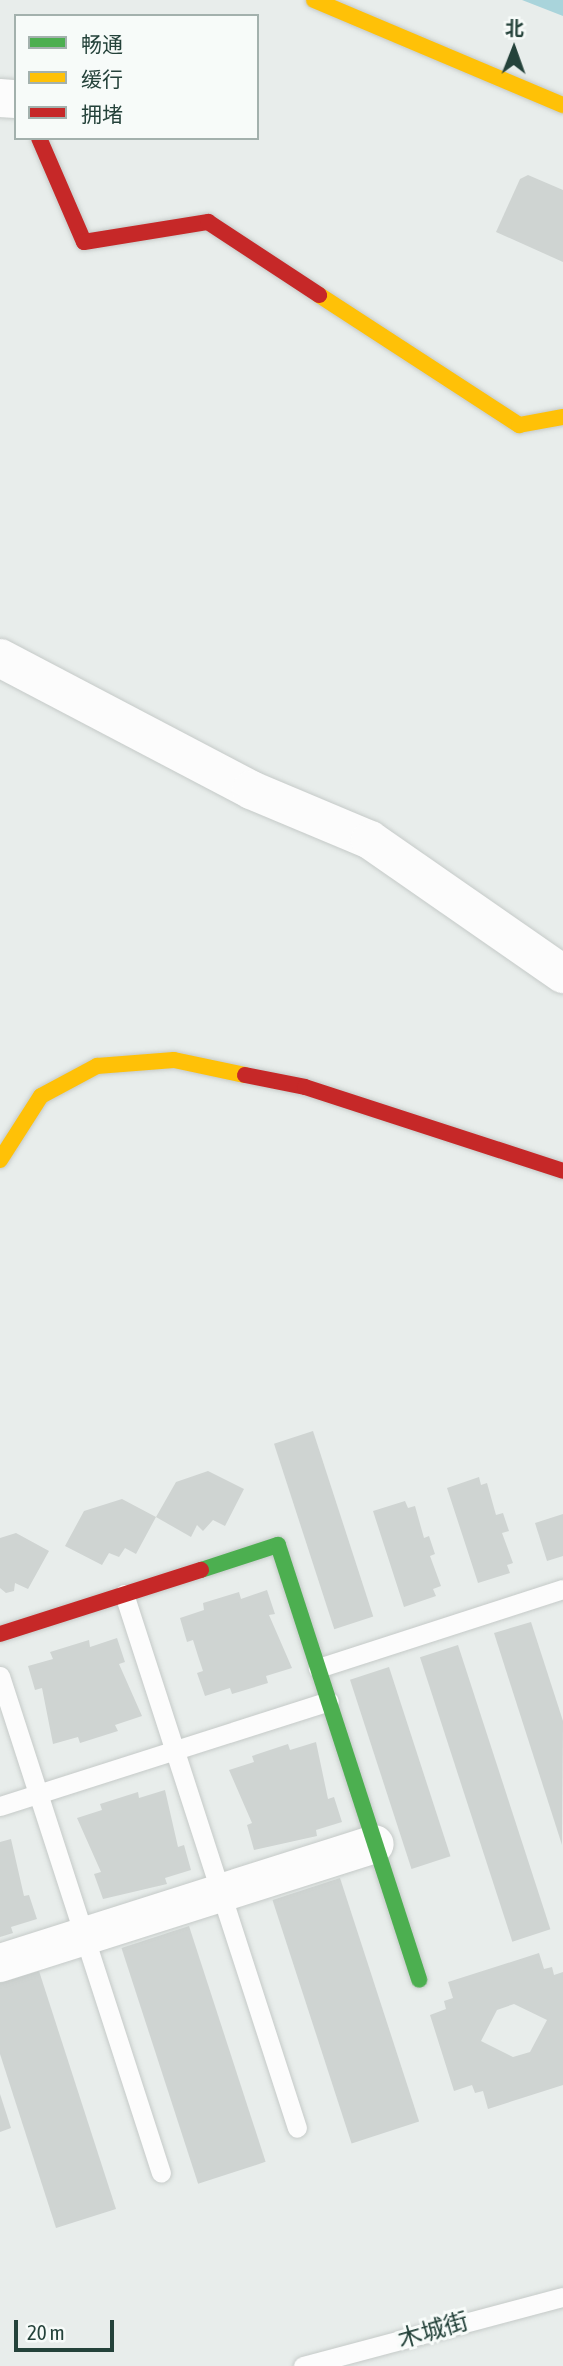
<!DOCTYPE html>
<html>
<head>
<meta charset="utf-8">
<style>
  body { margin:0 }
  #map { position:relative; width:563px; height:2366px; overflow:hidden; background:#e8edeb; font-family:"Asap Condensed","Noto Sans SC",sans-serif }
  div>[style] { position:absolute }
  .water>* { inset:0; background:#a9d4db }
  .building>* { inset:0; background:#cfd4d2; transform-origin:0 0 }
  .roads { filter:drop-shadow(0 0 2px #c5cac8) drop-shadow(0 0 2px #c5cac8) }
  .lane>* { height:19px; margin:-9.5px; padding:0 9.5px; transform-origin:9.5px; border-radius:9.5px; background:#fcfcfc }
  .street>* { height:38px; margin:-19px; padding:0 19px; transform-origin:19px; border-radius:19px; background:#fcfcfc }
  .fast>* { height:16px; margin:-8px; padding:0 8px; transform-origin:8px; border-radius:8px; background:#4caf50 }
  .slow>* { height:16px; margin:-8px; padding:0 8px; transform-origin:8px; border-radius:8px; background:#ffc107 }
  .jam>* { height:16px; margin:-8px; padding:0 8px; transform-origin:8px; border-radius:8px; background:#c62828 }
  span { translate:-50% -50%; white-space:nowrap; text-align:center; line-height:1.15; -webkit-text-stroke:6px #f7fbf9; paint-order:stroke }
  .street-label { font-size:24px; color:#24423a }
  .legend { position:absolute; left:14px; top:14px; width:245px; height:126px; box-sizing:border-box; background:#f7fbf9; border:2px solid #a3b1ad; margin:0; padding:9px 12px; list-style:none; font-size:21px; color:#24423a }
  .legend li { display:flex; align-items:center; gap:14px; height:35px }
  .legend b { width:35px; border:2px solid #a3b1ad }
  .north { position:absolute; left:479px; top:14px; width:70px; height:70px; -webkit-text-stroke:5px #f7fbf9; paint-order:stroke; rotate:1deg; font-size:19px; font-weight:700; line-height:28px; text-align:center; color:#24423a }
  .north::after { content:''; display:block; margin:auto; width:24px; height:32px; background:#24423a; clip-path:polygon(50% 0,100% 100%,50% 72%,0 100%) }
  .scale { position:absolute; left:14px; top:2320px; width:100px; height:32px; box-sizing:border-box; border:4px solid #24423a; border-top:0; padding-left:9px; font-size:21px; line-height:24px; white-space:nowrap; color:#24423a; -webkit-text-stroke:5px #f7fbf9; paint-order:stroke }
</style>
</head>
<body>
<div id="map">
  <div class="water">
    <i style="clip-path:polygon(522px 0,563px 0,563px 16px)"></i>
  </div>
  <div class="building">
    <i style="clip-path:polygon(528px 175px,563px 190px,563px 262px,496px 232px,520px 179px)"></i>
    <i style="left:313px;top:1431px;width:195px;height:41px;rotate:72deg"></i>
    <i style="clip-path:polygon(208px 1471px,244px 1489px,225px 1526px,213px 1520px,203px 1531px,197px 1525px,191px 1537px,156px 1517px,176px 1482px)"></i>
    <i style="clip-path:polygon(479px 1477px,481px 1485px,487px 1483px,496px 1515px,503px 1513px,509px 1531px,502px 1533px,513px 1563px,507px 1565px,510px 1573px,478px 1583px,447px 1488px)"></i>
    <i style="clip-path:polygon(122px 1499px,156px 1517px,136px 1554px,125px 1548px,119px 1557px,109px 1553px,102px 1565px,65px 1546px,84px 1511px)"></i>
    <i style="clip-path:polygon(405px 1501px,408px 1508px,415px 1506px,424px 1538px,429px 1536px,435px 1554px,430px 1556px,441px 1586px,433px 1589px,436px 1596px,404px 1607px,373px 1511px)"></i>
    <i style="clip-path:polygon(563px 1514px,563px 1556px,547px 1561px,535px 1523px)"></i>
    <i style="clip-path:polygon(16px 1533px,49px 1551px,28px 1589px,15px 1583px,14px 1591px,6px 1593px,0 1588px,0 1538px)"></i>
    <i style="clip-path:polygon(267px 1590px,275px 1614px,269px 1615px,292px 1668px,266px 1676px,268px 1683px,232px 1694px,230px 1688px,205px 1696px,197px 1673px,203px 1671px,198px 1656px,193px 1640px,187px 1642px,180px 1618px,204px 1610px,203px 1603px,239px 1592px,241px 1599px)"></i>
    <i style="clip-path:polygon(531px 1622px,563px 1721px,562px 1845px,494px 1633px)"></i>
    <i style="clip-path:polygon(117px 1638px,125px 1662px,119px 1664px,142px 1716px,115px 1725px,118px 1731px,80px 1743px,78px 1737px,53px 1744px,42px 1688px,35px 1690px,28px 1666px,53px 1659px,50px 1652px,89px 1640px,90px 1647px)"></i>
    <i style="left:458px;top:1645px;width:299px;height:40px;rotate:72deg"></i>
    <i style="left:389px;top:1667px;width:199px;height:41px;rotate:72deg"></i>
    <i style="clip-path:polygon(316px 1742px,328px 1799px,334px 1797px,342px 1822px,316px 1830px,317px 1836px,254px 1850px,247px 1825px,252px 1823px,229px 1770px,254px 1762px,252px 1756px,288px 1744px,290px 1750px)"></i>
    <i style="clip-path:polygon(165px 1790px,178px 1847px,184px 1845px,191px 1870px,165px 1878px,167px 1884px,103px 1899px,94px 1874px,101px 1872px,77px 1818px,102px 1810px,100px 1804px,138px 1792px,139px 1798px)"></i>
    <i style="clip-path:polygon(11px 1839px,24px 1896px,29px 1895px,37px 1919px,11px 1927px,13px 1933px,0 1937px,0 1842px)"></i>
    <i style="left:340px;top:1878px;width:256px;height:71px;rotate:72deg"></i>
    <i style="left:189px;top:1926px;width:248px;height:71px;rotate:72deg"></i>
    <i style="clip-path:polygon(evenodd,539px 1953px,544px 1969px,552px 1967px,554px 1975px,563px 1972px,563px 2085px,488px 2109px,483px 2091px,475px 2093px,472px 2085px,454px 2091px,430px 2015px,446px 2009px,444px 2001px,453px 1998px,448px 1982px,539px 1953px,514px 2004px,547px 2020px,530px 2052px,513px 2057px,481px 2041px,497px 2010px,514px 2004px)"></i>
    <i style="clip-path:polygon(39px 1971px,116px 2209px,56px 2228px,0 2054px,0 1983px)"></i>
    <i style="clip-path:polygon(0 2094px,11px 2128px,0 2132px)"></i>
  </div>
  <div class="roads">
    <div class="lane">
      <i style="left:124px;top:1594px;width:561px;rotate:72.05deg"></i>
      <i style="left:318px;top:1668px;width:257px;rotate:-17.9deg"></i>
      <i style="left:0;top:1676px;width:522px;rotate:72.05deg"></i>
      <i style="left:0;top:1806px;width:345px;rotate:-17.7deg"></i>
      <i style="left:303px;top:2366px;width:269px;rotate:-14.9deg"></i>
    </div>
    <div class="street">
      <i style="left:0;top:98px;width:16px;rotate:4deg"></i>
      <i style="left:0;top:658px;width:284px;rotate:27.7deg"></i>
      <i style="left:251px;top:790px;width:129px;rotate:22.8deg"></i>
      <i style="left:370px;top:840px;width:235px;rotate:34.8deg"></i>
      <i style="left:0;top:1963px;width:393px;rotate:-17.6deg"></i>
    </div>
    <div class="fast">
      <i style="left:201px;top:1570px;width:81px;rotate:-18deg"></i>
      <i style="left:278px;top:1545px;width:457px;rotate:72deg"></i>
    </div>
    <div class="slow">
      <i style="left:314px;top:0;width:270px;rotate:22.9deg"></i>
      <i style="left:319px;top:295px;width:239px;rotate:33deg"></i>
      <i style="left:519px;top:425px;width:45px;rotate:-10.3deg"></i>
      <i style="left:0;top:1160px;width:76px;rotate:-57.4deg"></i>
      <i style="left:41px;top:1096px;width:64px;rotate:-28.2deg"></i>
      <i style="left:97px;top:1066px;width:77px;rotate:-4.5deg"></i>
      <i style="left:174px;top:1060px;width:73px;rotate:11.9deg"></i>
    </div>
    <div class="jam">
      <i style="left:39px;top:138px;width:113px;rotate:66.6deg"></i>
      <i style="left:84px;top:242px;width:126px;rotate:-9.2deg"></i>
      <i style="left:208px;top:222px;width:133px;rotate:33.3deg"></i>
      <i style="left:245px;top:1075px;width:61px;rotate:11.3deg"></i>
      <i style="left:305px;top:1087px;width:271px;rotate:18deg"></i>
      <i style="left:0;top:1634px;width:211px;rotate:-17.7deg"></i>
    </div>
  </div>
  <div class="street-label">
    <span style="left:433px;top:2330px;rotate:-16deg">木城街</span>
  </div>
  <ul class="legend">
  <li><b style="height:9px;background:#4caf50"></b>畅通</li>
  <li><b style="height:9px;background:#ffc107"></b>缓行</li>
  <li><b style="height:9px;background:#c62828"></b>拥堵</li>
  </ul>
  <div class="north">北</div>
  <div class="scale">20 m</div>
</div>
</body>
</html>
